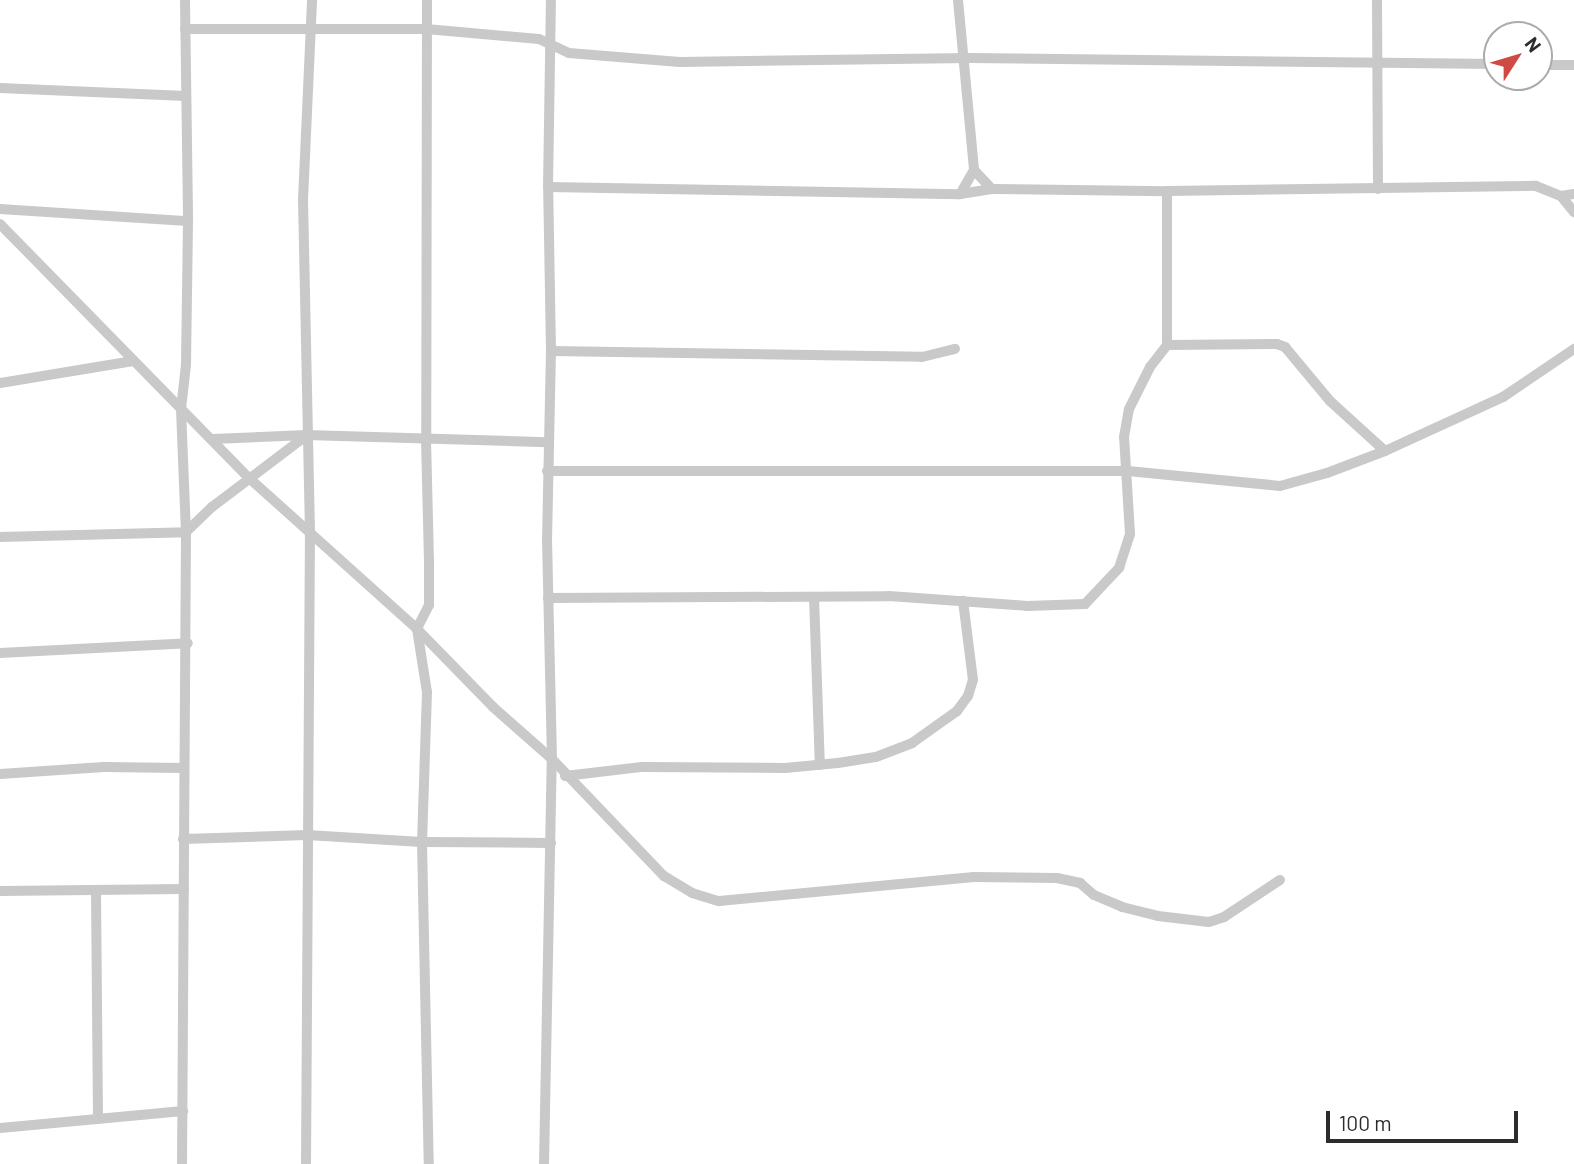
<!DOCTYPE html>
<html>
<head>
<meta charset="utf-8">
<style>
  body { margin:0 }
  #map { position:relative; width:1574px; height:1164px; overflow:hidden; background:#fff; font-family:Barlow,sans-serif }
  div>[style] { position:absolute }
  .street>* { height:10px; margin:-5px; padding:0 5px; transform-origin:5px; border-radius:5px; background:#c9c9c9 }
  span { translate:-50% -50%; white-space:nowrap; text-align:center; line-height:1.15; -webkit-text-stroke:7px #fff; paint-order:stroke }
  .north { position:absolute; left:1483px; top:21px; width:70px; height:70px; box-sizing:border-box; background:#fff; border:2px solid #ababab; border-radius:50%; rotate:53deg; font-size:19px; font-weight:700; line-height:28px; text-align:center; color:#2c2c2c }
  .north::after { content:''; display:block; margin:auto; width:24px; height:32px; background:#cf4a43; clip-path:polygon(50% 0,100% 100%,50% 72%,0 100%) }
  .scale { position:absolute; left:1326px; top:1111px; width:192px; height:32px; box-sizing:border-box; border:4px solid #2c2c2c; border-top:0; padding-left:9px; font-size:21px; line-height:24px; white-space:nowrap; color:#2c2c2c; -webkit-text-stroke:5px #fff; paint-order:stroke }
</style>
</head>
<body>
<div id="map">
  <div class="street">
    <i style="left:185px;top:0;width:221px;rotate:89.2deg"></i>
    <i style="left:188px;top:221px;width:144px;rotate:90.8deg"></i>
    <i style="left:186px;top:365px;width:44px;rotate:96.5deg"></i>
    <i style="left:181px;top:409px;width:123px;rotate:87.7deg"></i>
    <i style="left:427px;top:0;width:439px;rotate:90.1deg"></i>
    <i style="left:426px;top:439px;width:125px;rotate:88.6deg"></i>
    <i style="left:429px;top:564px;width:41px;rotate:90deg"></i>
    <i style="left:429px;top:605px;width:27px;rotate:117deg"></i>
    <i style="left:417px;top:629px;width:64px;rotate:81deg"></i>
    <i style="left:427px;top:692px;width:150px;rotate:91.9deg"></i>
    <i style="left:422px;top:842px;width:322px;rotate:88.8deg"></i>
    <i style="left:958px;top:0;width:171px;rotate:84.6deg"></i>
    <i style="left:974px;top:170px;width:28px;rotate:120deg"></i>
    <i style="left:1377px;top:0;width:189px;rotate:89.7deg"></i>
    <i style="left:185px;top:29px;width:241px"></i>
    <i style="left:426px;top:29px;width:113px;rotate:5.1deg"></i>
    <i style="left:539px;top:39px;width:33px;rotate:25deg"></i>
    <i style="left:569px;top:53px;width:111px;rotate:4.6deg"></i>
    <i style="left:680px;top:62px;width:290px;rotate:-0.8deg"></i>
    <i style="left:970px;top:58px;width:527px;rotate:0.65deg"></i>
    <i style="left:1539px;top:65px;width:35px"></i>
    <i style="left:0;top:88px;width:186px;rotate:2.5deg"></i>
    <i style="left:974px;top:170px;width:26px;rotate:47deg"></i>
    <i style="left:548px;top:187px;width:412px;rotate:1deg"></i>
    <i style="left:960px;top:194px;width:32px;rotate:-9deg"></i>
    <i style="left:992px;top:189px;width:175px;rotate:0.7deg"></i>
    <i style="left:1167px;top:191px;width:369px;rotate:-0.8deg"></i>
    <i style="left:1536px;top:186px;width:27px;rotate:22deg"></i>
    <i style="left:1561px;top:196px;width:13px;rotate:-9deg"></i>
    <i style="left:1561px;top:196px;width:21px;rotate:51deg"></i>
    <i style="left:0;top:209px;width:188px;rotate:3.7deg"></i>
    <i style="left:0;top:224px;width:356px;rotate:45.6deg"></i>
    <i style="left:249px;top:478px;width:226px;rotate:41.9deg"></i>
    <i style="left:417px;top:629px;width:109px;rotate:45.7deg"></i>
    <i style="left:493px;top:707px;width:79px;rotate:41.4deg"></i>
    <i style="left:552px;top:759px;width:162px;rotate:46.3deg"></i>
    <i style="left:664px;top:876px;width:33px;rotate:31deg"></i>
    <i style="left:692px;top:893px;width:28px;rotate:17deg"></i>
    <i style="left:719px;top:901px;width:256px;rotate:-5.4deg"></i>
    <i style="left:974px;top:877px;width:83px;rotate:0.7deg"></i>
    <i style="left:1057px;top:878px;width:24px;rotate:12deg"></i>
    <i style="left:1080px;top:883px;width:18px;rotate:41deg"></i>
    <i style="left:1094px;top:895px;width:30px;rotate:23deg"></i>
    <i style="left:1122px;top:907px;width:37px;rotate:14deg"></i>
    <i style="left:1158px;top:916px;width:51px;rotate:6.7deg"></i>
    <i style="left:1209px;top:922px;width:16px;rotate:-18deg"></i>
    <i style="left:1224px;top:917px;width:67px;rotate:-33.5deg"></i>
    <i style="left:1167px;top:345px;width:110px;rotate:-0.5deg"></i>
    <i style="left:1277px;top:344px;width:9px;rotate:21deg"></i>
    <i style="left:1285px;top:347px;width:70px;rotate:50.2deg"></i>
    <i style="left:1330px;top:401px;width:74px;rotate:42.3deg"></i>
    <i style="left:551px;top:351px;width:371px;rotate:0.9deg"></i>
    <i style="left:922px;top:357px;width:34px;rotate:-14deg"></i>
    <i style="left:0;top:383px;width:135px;rotate:-9.4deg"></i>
    <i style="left:212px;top:439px;width:94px;rotate:-2.4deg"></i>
    <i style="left:306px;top:435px;width:241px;rotate:1.7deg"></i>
    <i style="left:547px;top:471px;width:581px"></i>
    <i style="left:1128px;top:471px;width:153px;rotate:5.6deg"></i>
    <i style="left:1280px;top:486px;width:49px;rotate:-15.5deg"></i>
    <i style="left:1327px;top:473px;width:62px;rotate:-20.8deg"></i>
    <i style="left:1385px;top:451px;width:130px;rotate:-24.6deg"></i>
    <i style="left:1503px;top:397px;width:86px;rotate:-34.1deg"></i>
    <i style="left:186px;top:532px;width:36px;rotate:-44deg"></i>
    <i style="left:212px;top:507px;width:118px;rotate:-37.1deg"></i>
    <i style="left:0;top:537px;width:186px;rotate:-1.5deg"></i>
    <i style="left:186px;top:532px;width:632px;rotate:90.36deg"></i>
    <i style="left:814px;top:597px;width:168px;rotate:88deg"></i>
    <i style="left:548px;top:598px;width:341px;rotate:-0.3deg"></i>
    <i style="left:889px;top:596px;width:138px;rotate:4.1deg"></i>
    <i style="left:1027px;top:606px;width:58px;rotate:-2deg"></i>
    <i style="left:1085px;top:604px;width:50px;rotate:-46.6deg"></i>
    <i style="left:1119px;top:568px;width:36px;rotate:-72deg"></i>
    <i style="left:1130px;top:534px;width:97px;rotate:-93.5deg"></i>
    <i style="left:1124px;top:437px;width:28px;rotate:-80deg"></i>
    <i style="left:1129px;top:409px;width:47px;rotate:-63.4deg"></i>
    <i style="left:1150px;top:367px;width:28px;rotate:-52deg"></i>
    <i style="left:1167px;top:345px;width:154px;rotate:-90deg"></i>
    <i style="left:0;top:653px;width:188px;rotate:-3deg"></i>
    <i style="left:0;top:774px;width:104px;rotate:-3.9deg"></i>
    <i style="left:104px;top:767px;width:79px;rotate:0.7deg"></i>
    <i style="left:565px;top:776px;width:78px;rotate:-6.7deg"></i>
    <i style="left:642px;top:767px;width:143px;rotate:0.4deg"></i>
    <i style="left:785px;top:768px;width:53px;rotate:-5.4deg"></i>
    <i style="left:838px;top:763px;width:38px;rotate:-9deg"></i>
    <i style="left:876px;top:757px;width:39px;rotate:-21deg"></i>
    <i style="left:912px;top:743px;width:55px;rotate:-35.4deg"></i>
    <i style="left:957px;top:711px;width:19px;rotate:-54deg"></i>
    <i style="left:968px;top:696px;width:17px;rotate:-73deg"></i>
    <i style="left:973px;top:680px;width:80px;rotate:-97.2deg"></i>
    <i style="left:183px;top:839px;width:124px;rotate:-1.8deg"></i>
    <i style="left:307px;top:835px;width:115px;rotate:3.5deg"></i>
    <i style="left:422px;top:842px;width:129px;rotate:0.4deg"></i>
    <i style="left:96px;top:890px;width:229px;rotate:89.5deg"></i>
    <i style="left:0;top:891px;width:184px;rotate:-0.6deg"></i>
    <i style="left:0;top:1128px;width:184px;rotate:-5.3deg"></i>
    <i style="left:306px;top:1164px;width:631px;rotate:-89.64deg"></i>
    <i style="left:310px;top:533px;width:333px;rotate:-91.2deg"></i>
    <i style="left:303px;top:200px;width:200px;rotate:-87.4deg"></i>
    <i style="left:544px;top:1164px;width:405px;rotate:-88.9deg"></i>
    <i style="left:552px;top:759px;width:218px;rotate:-91.3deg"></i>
    <i style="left:547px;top:541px;width:190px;rotate:-88.8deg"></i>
    <i style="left:551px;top:351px;width:164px;rotate:-91deg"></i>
    <i style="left:548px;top:187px;width:187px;rotate:-89.1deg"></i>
  </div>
  <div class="north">N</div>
  <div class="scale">100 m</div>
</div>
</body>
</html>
